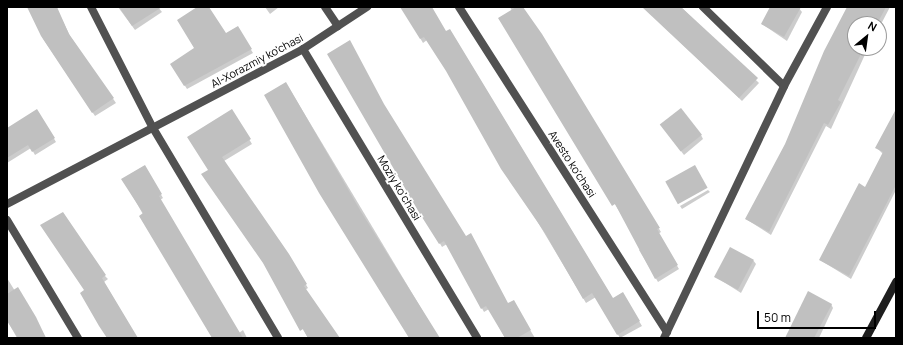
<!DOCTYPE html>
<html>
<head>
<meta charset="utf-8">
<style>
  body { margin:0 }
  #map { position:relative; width:903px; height:345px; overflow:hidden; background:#fff; font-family:Manrope,sans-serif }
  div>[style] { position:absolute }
  .shadow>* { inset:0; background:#0003 }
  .building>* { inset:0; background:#c0c0c0; transform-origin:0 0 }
  .street>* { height:8px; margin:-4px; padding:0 4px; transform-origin:4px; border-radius:4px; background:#515151 }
  .secondary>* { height:8px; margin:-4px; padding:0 4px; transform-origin:4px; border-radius:4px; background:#1e1e1e }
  span { translate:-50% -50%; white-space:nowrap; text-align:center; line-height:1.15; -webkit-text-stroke:3.5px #fff; paint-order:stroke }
  .street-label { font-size:11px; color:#000 }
  .frame { position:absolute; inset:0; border:8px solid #000; pointer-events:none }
  .north { position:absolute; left:847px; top:16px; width:40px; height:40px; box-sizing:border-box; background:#fff; border:1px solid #999; border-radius:50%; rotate:29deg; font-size:11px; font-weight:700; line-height:16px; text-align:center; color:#000 }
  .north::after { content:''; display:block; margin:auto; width:14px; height:18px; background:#000; clip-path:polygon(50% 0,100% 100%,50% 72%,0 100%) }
  .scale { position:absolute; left:757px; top:311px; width:119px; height:18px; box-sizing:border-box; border:2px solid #000; border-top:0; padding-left:5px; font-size:12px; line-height:14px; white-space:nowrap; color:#000; -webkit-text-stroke:3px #fff; paint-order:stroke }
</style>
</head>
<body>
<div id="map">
  <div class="shadow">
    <i style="clip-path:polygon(28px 7px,56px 7px,70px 36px,116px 103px,95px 116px,44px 40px)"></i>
    <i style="clip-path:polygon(118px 7px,158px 7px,162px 12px,135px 30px)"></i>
    <i style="clip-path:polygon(199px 7px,207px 7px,225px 35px,237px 27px,253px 53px,187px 89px,171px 64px,195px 48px)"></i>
    <i style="clip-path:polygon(265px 7px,279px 7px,270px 14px)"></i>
    <i style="clip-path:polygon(410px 7px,431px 7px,446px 33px,450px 30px,613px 299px,622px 293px,642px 326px,620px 338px,596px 297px,586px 303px,450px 75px,427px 40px,423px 43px,404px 11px)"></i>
    <i style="clip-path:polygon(510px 7px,522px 7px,661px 232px,658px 234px,679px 269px,658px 282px,639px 250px,642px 248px,500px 18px,512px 11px)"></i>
    <i style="clip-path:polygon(643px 7px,681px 7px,759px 83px,742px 101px)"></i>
    <i style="clip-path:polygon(772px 7px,798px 7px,802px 12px,787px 41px,762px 24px)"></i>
    <i style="clip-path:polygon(849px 7px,890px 7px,879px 28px,879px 24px,855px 24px,855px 48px,868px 48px,831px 129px,826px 126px,771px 235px,746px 219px,786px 144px)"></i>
    <i style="clip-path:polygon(328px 54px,385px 107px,508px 305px,513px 302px,535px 338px,505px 338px,489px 309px,484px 312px,447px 244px,442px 247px)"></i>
    <i style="clip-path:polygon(286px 83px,439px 338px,410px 338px)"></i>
    <i style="clip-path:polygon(37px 110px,56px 142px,35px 155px,31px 148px,7px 163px,7px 129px)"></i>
    <i style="clip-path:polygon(232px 111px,252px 144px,224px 161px,288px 255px,308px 288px,305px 290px,338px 338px,308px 338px,209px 171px)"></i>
    <i style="clip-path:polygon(896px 113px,896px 190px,851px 279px,820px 260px,866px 188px,883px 154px,877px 148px)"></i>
    <i style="clip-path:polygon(661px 125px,701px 135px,703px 139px,684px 155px)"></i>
    <i style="clip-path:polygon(144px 166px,163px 198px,160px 200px,239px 333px,243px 330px,247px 338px,213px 338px,123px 179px)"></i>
    <i style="clip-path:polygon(708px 190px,710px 192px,682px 209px,680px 206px)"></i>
    <i style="clip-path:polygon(63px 213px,105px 276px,108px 279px,104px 282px,137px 338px,108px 338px,85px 291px)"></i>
    <i style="clip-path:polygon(753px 260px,756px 264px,741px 293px,716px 277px)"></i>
    <i style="clip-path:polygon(7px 278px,15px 291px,18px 289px,46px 338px,17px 338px,7px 320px)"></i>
    <i style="clip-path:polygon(831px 304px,833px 308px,819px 338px,786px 338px)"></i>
  </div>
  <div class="building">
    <i style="clip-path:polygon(27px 7px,57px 7px,69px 34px,114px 98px,92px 113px,41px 36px)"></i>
    <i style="clip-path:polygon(119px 7px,162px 7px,132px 26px)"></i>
    <i style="clip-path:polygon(197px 7px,209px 7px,226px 33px,238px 26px,252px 49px,184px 86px,170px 64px,194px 48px,177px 20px)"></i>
    <i style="clip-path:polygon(400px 7px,432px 7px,446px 31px,450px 29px,613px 298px,623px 292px,640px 321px,617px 335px,592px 293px,583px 299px,545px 233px,501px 169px,446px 71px,424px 37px,420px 39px)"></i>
    <i style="clip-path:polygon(516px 7px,523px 7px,542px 34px,660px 228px,657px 229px,678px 265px,655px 279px,615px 204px,612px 206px,498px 18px)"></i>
    <i style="clip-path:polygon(642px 7px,681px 7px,758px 78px,739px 98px)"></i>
    <i style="clip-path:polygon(770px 7px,801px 7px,784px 37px,761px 24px)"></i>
    <i style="clip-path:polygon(847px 7px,886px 7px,877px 24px,855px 24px,855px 48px,864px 48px,838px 100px,841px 102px,828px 125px,824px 123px,769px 232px,745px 219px,785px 144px,824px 51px)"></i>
    <i style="clip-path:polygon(350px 40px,384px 104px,466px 236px,471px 233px,508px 303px,514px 300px,531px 330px,517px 338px,505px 338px,486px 306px,481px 309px,444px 241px,439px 244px,420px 214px,327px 54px)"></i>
    <i style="clip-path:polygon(286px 82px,360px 210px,440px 338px,409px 338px,319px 193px,264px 95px)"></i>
    <i style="left:681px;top:108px;width:34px;height:27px;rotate:52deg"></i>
    <i style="clip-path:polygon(37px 109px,55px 138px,32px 152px,28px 145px,7px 158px,7px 128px)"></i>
    <i style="clip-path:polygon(232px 109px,251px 139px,222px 157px,289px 254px,307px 284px,304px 286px,340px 338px,308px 338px,303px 329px,300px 331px,263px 263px,201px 174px,208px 170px,187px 137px)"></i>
    <i style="clip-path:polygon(896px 109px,896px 185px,849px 276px,819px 260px,859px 183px,865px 187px,883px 152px,875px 148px)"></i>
    <i style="clip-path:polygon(145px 165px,162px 194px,159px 196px,243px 338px,212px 338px,139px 216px,143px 213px,121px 179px)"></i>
    <i style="left:695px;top:165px;width:26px;height:34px;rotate:61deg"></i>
    <i style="clip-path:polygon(63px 212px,106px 275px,102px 278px,138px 338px,107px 338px,99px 326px,80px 293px,84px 290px,40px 225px)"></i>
    <i style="left:730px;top:247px;width:27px;height:34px;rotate:28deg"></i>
    <i style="clip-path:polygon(18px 287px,36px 317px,46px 338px,18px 338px,7px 321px,7px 294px)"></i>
    <i style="clip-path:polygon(808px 291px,832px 304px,814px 338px,785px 338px)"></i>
  </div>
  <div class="street">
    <i style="left:91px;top:7px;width:136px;rotate:62.9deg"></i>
    <i style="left:153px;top:128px;width:244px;rotate:59.2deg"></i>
    <i style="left:325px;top:7px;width:23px;rotate:56deg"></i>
    <i style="left:459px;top:7px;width:386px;rotate:57.4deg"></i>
    <i style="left:703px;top:7px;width:113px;rotate:44.3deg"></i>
    <i style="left:303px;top:49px;width:337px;rotate:58.9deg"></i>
    <i style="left:7px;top:204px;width:334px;rotate:-27.6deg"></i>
    <i style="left:303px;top:49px;width:77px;rotate:-33.3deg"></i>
    <i style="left:7px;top:220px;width:138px;rotate:59deg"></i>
    <i style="left:664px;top:338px;width:279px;rotate:-64.5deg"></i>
    <i style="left:784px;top:86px;width:90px;rotate:-61.4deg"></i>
  </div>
  <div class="secondary">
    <i style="left:866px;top:338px;width:64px;rotate:-61.8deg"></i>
  </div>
  <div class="street-label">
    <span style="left:257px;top:61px;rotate:-28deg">Al-Xorazmiy ko'chasi</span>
    <span style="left:572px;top:164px;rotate:57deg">Avesto ko'chasi</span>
    <span style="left:399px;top:188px;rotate:59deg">Moziy ko‘chasi</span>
  </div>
  <div class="frame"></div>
  <div class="north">N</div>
  <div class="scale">50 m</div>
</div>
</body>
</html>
